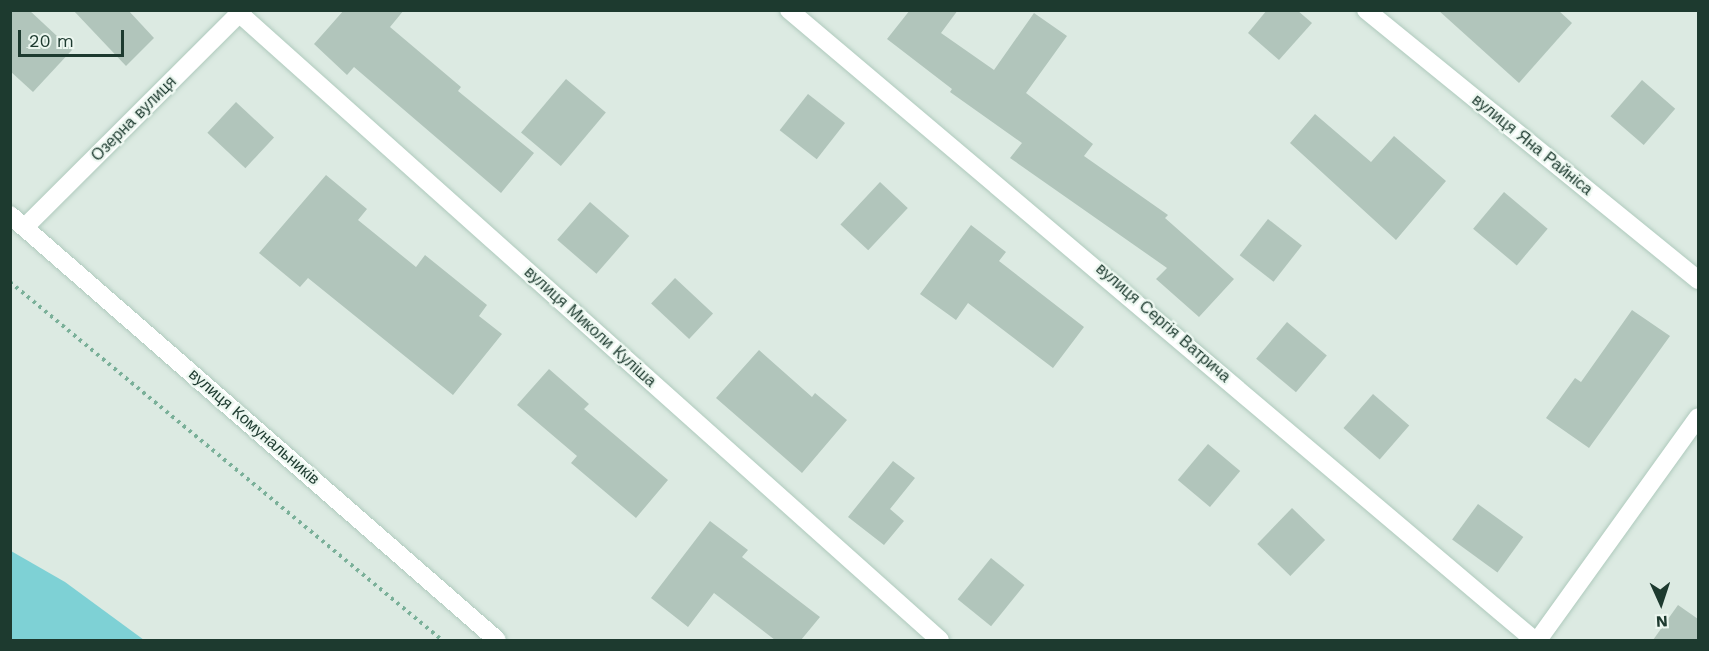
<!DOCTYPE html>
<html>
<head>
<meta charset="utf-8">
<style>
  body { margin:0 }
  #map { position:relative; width:1709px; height:651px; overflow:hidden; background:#dceae2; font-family:"Work Sans",sans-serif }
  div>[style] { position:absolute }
  .water>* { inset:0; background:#7ed1d5 }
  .building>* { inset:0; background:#b1c5bb; transform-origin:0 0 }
  .path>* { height:4px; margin-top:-2px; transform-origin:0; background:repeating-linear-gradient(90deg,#7ab099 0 3px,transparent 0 7.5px) }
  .roads { filter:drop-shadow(0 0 2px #afcabd) drop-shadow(0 0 2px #afcabd) }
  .minor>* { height:18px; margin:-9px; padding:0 9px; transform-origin:9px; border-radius:9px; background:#fff }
  .tertiary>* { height:18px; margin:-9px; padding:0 9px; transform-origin:9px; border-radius:9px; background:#fff }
  .secondary>* { height:18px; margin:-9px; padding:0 9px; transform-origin:9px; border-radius:9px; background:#fff }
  span { translate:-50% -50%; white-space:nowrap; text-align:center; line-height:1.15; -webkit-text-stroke:4.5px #ecf7f0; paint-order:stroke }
  .street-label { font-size:16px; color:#1d3a2f }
  .frame { position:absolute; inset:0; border:12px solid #1d3a2f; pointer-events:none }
  .north { position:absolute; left:1631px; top:573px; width:60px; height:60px; -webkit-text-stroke:4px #ecf7f0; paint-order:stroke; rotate:177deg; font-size:16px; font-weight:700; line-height:24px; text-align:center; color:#1d3a2f }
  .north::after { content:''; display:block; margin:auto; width:21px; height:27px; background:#1d3a2f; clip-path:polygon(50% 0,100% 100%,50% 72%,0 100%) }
  .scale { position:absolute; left:18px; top:30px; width:106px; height:27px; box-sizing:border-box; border:3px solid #1d3a2f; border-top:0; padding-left:8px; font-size:18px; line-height:21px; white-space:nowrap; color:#1d3a2f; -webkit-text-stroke:4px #ecf7f0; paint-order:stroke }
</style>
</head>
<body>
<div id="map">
  <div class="water">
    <i style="clip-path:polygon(11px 551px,65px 582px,144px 640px,11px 640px)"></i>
  </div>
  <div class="building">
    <i style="clip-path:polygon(10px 10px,29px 10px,72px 50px,33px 92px,10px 71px)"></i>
    <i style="clip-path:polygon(73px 10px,128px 10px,154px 38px,126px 66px)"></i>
    <i style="clip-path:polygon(344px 10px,404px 10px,390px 27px,461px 87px,458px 91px,534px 153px,501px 193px,354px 67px,347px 75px,314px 44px)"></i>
    <i style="clip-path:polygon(910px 10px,958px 10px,941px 33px,994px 70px,1034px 13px,1067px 36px,1026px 93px,1093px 144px,1084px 156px,1168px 215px,1165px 218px,1234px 279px,1199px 317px,1156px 279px,1167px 268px,1010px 158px,1022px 143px,950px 92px,952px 89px,887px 39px)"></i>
    <i style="clip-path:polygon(1267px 10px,1297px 10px,1312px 23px,1279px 60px,1248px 33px)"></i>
    <i style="clip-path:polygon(1438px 10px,1558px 10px,1572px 23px,1519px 83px)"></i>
    <i style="left:566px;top:79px;width:52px;height:70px;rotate:40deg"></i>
    <i style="left:1642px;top:80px;width:44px;height:48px;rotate:41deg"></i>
    <i style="left:808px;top:94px;width:47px;height:46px;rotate:38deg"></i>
    <i style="left:236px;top:102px;width:52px;height:42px;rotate:43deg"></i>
    <i style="clip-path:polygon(1315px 114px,1371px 162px,1394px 136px,1446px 181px,1396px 240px,1290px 143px)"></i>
    <i style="clip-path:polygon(326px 175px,367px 209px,358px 220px,416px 267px,425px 255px,487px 305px,479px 316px,502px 334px,453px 395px,308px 278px,300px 287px,259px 253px)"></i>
    <i style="left:880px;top:182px;width:38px;height:58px;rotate:43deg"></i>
    <i style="left:1504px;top:192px;width:57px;height:48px;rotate:40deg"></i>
    <i style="left:590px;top:202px;width:52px;height:50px;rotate:41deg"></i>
    <i style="left:1268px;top:219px;width:43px;height:46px;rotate:38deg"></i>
    <i style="clip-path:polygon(971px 225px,1006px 252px,999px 261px,1084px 327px,1053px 368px,968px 303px,956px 320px,920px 294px)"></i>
    <i style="left:675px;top:278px;width:52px;height:35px;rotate:43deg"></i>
    <i style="clip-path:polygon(1632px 310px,1670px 336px,1589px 448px,1546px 418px,1575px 378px,1581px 382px)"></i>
    <i style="left:1287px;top:322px;width:52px;height:48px;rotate:40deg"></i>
    <i style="clip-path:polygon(759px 350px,812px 397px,815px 393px,847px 420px,802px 473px,716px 398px)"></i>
    <i style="clip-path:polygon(549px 369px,589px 404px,584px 409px,668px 480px,636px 518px,571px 463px,577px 456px,517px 405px)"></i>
    <i style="left:1373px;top:394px;width:48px;height:45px;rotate:41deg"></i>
    <i style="left:1208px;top:444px;width:42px;height:47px;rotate:40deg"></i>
    <i style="clip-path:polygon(893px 461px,915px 478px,890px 509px,904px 521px,884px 545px,848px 517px)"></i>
    <i style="left:1478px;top:504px;width:56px;height:44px;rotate:36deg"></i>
    <i style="left:1292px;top:508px;width:46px;height:50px;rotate:44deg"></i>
    <i style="clip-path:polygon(710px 521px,748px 550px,742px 557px,820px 617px,801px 640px,775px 640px,714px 593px,688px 627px,651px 598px)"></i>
    <i style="left:991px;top:558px;width:43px;height:53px;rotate:39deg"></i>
    <i style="clip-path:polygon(1678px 605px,1698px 619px,1698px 640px,1653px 640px)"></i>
  </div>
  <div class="path">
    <i style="left:10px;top:282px;width:561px;rotate:39.65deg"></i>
  </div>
  <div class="roads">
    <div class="minor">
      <i style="left:789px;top:10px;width:976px;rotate:40.22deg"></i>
      <i style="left:1366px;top:10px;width:428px;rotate:39.1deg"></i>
      <i style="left:240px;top:14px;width:939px;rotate:41.81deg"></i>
      <i style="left:25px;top:227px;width:308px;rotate:-44.9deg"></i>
    </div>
    <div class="tertiary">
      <i style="left:10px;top:215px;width:646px;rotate:41.11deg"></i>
    </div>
    <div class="secondary">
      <i style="left:1538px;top:640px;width:274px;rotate:-54.3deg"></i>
    </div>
  </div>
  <div class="street-label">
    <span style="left:134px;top:119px;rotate:-45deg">Озерна вулиця</span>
    <span style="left:1532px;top:145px;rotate:39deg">вулиця Яна Райніса</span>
    <span style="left:1163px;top:323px;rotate:41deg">вулиця Сергія Ватрича</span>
    <span style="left:590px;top:327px;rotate:42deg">вулиця Миколи Куліша</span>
    <span style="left:254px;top:427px;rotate:41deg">вулиця Комунальників</span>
  </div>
  <div class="frame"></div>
  <div class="north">N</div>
  <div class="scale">20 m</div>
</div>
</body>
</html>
